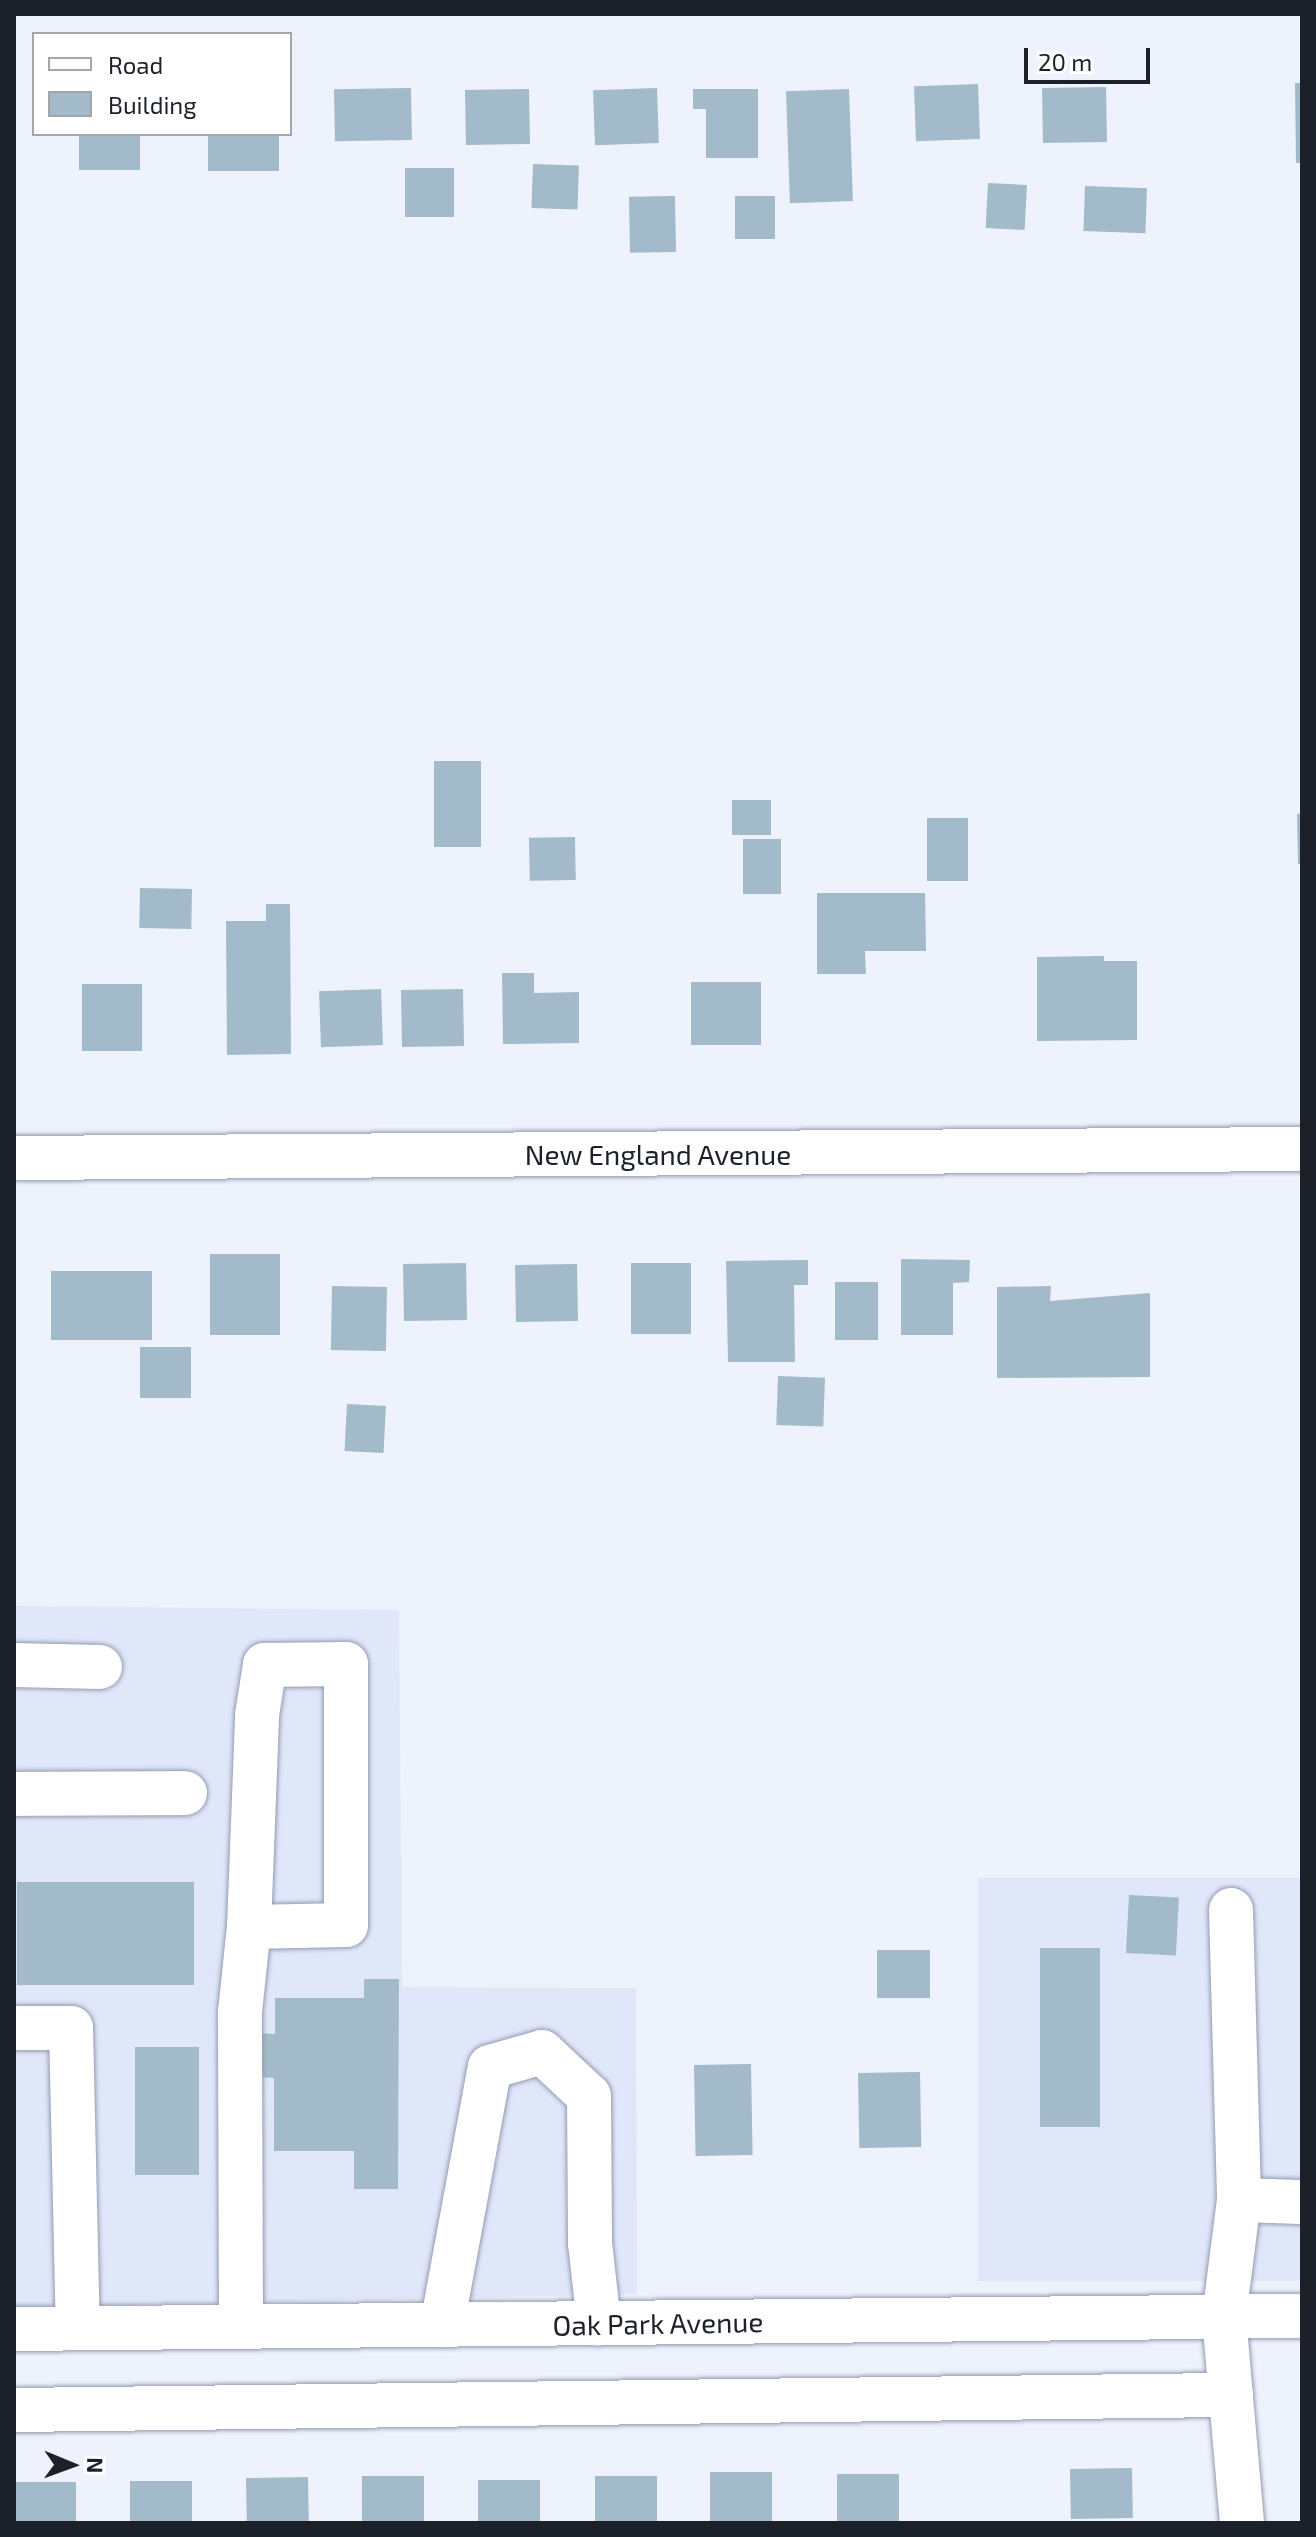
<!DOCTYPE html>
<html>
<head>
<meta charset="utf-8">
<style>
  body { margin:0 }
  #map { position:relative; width:1316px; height:2537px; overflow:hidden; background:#eef2fc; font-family:"Exo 2",sans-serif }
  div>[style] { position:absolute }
  .built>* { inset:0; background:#dfe7f9; transform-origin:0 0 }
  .building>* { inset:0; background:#a2bac9; transform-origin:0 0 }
  .roads { filter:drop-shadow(0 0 2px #929bb1) drop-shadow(0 0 2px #929bb1) }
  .minor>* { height:44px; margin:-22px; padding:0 22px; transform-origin:22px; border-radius:22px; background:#fff }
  span { translate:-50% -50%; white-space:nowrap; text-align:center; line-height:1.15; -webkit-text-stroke:6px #fff; paint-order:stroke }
  .street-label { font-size:28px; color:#1c2028 }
  .frame { position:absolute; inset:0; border:16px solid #1c2028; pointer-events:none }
  .legend { position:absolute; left:32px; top:32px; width:260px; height:104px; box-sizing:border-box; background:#fff; border:2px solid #a4a6a9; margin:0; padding:10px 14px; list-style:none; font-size:24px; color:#1c2028 }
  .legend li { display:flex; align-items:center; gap:16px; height:40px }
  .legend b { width:40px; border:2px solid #a4a6a9 }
  .north { position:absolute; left:32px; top:2425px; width:80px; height:80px; -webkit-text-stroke:6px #fff; paint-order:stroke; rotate:91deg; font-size:22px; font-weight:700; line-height:32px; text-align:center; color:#1c2028 }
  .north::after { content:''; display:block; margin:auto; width:28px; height:36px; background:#1c2028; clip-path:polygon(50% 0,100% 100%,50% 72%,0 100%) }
  .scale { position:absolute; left:1024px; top:48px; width:126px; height:36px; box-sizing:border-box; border:4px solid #1c2028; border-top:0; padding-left:10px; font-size:24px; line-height:28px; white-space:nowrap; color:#1c2028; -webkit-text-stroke:6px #fff; paint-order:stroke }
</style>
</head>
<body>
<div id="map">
  <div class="built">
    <i style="clip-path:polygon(14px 1606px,399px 1610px,402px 1987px,636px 1988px,637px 2294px,14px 2307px)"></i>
    <i style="left:1302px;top:1878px;width:403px;height:324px;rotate:90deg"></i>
  </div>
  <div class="building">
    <i style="clip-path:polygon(1295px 83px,1302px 83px,1302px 163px,1296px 163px)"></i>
    <i style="left:978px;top:84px;width:55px;height:64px;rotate:88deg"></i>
    <i style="left:1106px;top:87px;width:55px;height:64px;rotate:89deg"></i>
    <i style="left:411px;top:88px;width:52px;height:77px;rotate:89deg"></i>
    <i style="left:657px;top:88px;width:55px;height:64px;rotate:88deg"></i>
    <i style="left:529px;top:89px;width:55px;height:64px;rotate:89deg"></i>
    <i style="clip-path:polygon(693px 89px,758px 89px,758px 158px,706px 158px,706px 109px,693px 109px)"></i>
    <i style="left:849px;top:89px;width:112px;height:63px;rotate:88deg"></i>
    <i style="left:79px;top:134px;width:61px;height:36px"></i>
    <i style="left:208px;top:134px;width:71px;height:37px"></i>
    <i style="left:533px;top:164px;width:46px;height:44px;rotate:2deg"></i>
    <i style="left:405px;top:168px;width:49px;height:49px"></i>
    <i style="left:988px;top:183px;width:39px;height:45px;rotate:3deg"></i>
    <i style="left:1085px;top:186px;width:62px;height:45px;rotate:2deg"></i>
    <i style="left:675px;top:196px;width:56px;height:46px;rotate:89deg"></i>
    <i style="left:735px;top:196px;width:40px;height:43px"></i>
    <i style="left:481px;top:761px;width:86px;height:47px;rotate:90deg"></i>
    <i style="left:771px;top:800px;width:35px;height:39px;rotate:90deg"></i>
    <i style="clip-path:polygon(1297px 814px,1302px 814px,1302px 864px,1298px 864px)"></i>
    <i style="left:968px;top:818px;width:63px;height:41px;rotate:90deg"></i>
    <i style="left:575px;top:837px;width:43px;height:46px;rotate:89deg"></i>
    <i style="left:743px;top:839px;width:38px;height:55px"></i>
    <i style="left:140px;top:888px;width:52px;height:40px;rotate:1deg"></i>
    <i style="clip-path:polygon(817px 893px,925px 893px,926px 951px,865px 951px,866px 974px,817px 974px)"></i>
    <i style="clip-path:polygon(266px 904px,290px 904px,291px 1054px,227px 1055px,226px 921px,266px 921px)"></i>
    <i style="clip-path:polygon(1104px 956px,1104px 961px,1137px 961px,1137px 1040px,1037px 1041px,1037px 957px)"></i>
    <i style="clip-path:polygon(502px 973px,534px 973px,534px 993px,579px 992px,579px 1043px,503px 1044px)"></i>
    <i style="left:761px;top:982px;width:63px;height:70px;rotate:90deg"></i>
    <i style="left:82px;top:984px;width:60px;height:67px"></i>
    <i style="left:381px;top:989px;width:56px;height:62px;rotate:88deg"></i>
    <i style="left:463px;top:989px;width:57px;height:62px;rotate:89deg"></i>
    <i style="left:280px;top:1254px;width:81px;height:70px;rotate:90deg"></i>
    <i style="clip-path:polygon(901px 1259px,970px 1260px,969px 1282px,953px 1283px,953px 1335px,901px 1335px)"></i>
    <i style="clip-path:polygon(808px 1260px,808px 1285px,794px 1285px,795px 1362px,728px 1362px,726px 1261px)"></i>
    <i style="left:466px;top:1263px;width:57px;height:63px;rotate:89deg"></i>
    <i style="left:631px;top:1263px;width:60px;height:71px"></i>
    <i style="left:577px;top:1264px;width:57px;height:62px;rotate:89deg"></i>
    <i style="left:51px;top:1271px;width:101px;height:69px"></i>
    <i style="left:878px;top:1282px;width:58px;height:43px;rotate:90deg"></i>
    <i style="left:332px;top:1286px;width:55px;height:64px;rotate:1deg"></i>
    <i style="clip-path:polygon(1051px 1286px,1050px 1301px,1150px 1293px,1150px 1377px,997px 1378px,997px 1287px)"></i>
    <i style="left:140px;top:1347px;width:51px;height:51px"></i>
    <i style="left:778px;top:1376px;width:47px;height:49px;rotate:2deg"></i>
    <i style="left:347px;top:1404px;width:39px;height:47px;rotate:3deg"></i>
    <i style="left:194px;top:1882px;width:103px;height:177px;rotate:90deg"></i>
    <i style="left:1129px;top:1895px;width:50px;height:58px;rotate:3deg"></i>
    <i style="left:1040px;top:1948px;width:60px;height:179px"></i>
    <i style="left:930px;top:1950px;width:48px;height:53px;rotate:90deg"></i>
    <i style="clip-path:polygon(364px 1979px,399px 1979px,398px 2189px,354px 2189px,354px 2151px,274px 2151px,274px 2078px,257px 2077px,257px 2033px,275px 2034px,275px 1998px,364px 1998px)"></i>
    <i style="left:199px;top:2047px;width:128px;height:64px;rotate:90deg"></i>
    <i style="left:751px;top:2064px;width:91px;height:57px;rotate:89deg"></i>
    <i style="left:920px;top:2072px;width:75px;height:62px;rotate:89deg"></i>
    <i style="left:1132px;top:2468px;width:50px;height:62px;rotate:89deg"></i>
    <i style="left:710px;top:2472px;width:62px;height:51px"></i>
    <i style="left:837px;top:2474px;width:62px;height:49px"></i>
    <i style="left:362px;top:2476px;width:62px;height:47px"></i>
    <i style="left:595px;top:2476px;width:62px;height:47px"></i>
    <i style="left:308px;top:2477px;width:46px;height:62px;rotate:89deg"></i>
    <i style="left:478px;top:2480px;width:62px;height:43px"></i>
    <i style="left:130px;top:2481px;width:62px;height:42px"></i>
    <i style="left:14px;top:2482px;width:62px;height:41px"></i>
  </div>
  <div class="roads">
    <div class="minor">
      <i style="left:14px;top:1158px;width:1288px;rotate:-0.4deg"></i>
      <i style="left:14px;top:1665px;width:86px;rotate:1.3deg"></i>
      <i style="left:14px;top:1794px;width:171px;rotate:-0.3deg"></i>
      <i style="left:1231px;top:1910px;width:290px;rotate:88.4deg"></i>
      <i style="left:1239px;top:2200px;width:118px;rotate:97.3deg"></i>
      <i style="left:1224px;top:2317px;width:207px;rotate:85deg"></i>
      <i style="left:14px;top:2028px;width:57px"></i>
      <i style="left:71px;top:2028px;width:300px;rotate:88.7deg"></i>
      <i style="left:1239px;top:2200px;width:63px;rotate:1.8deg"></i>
      <i style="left:442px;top:2325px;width:262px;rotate:-79.5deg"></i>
      <i style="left:490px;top:2067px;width:54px;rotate:-16.1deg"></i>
      <i style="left:542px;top:2052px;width:64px;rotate:43.1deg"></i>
      <i style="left:589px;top:2096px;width:147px;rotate:89.6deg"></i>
      <i style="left:590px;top:2243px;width:81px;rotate:83.6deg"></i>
      <i style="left:241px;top:2326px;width:314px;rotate:-90.2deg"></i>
      <i style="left:240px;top:2012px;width:85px;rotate:-84deg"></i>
      <i style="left:249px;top:1927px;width:212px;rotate:-87.8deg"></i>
      <i style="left:257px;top:1715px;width:51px;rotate:-80.9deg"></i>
      <i style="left:265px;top:1665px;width:81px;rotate:-0.7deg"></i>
      <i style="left:346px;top:1664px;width:261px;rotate:90deg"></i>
      <i style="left:346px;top:1925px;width:97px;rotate:178.8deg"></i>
      <i style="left:14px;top:2329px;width:1288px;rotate:-0.58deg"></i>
      <i style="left:14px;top:2410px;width:1217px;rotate:-0.71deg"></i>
    </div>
  </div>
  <div class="street-label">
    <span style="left:658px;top:1154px">New England Avenue</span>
    <span style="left:658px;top:2323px;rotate:-1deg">Oak Park Avenue</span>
  </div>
  <div class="frame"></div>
  <ul class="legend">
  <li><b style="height:10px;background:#fff"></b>Road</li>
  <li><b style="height:22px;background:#a2bac9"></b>Building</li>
  </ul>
  <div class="north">N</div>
  <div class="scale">20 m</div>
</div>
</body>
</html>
